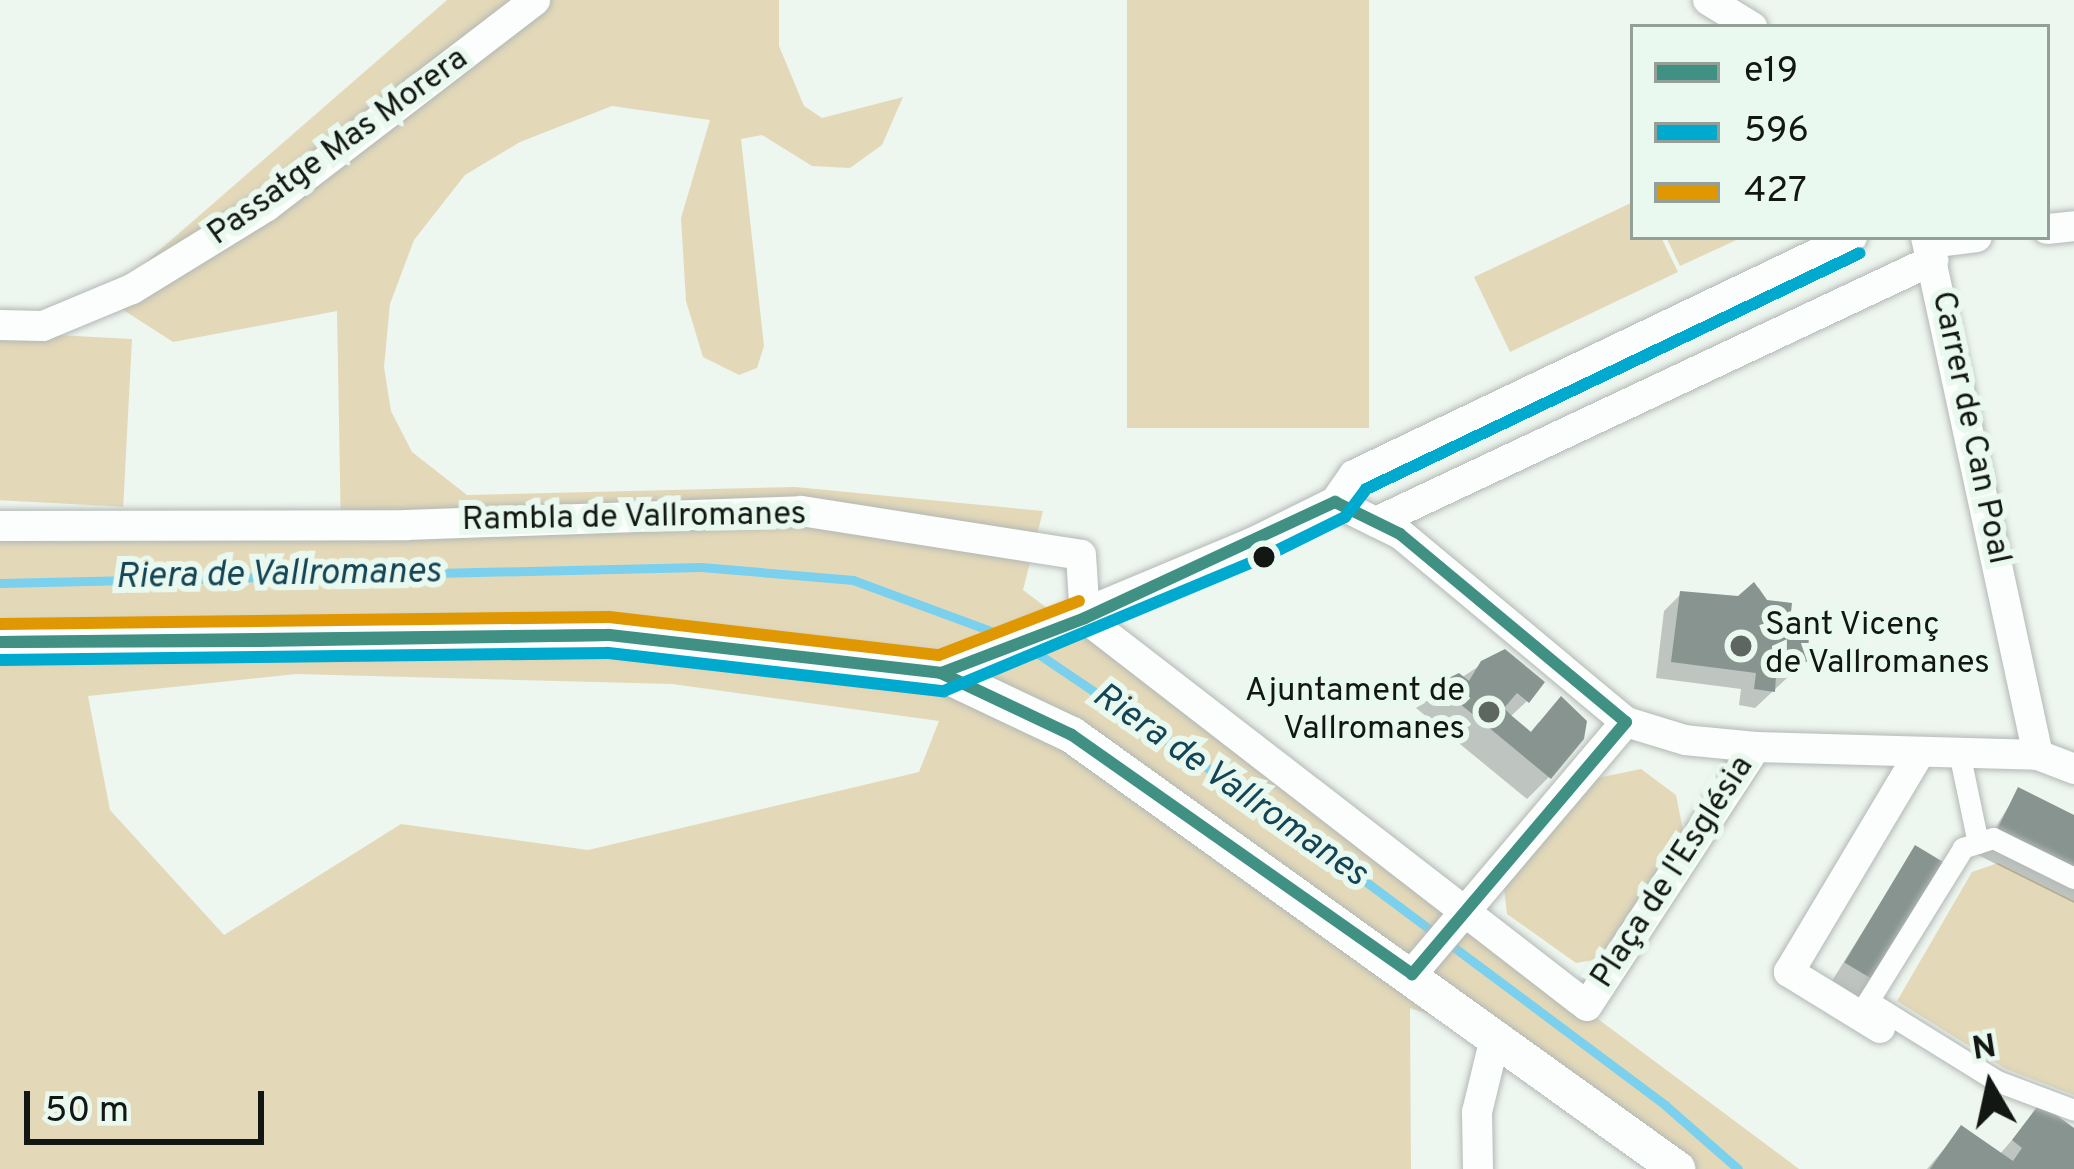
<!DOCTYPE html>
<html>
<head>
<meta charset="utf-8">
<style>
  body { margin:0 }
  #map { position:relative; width:2074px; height:1169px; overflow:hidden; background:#eef6f0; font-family:Overpass,sans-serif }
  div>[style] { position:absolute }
  .green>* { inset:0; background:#e3d9b9; transform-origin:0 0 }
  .shadow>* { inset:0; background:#0003; transform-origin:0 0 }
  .stream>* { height:9px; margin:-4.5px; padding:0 4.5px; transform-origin:4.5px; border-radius:4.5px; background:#7bd0ed }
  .building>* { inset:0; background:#879490; transform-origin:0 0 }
  .roads { filter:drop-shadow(0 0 3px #b3b8b4) drop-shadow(0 0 3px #b3b8b4) }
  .pedestrian>* { height:21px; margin:-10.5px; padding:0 10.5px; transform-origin:10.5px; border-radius:10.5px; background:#fcfefd }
  .minor>* { height:30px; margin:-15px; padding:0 15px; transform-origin:15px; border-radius:15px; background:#fcfefd }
  .tertiary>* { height:36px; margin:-18px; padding:0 18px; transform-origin:18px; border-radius:18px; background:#fcfefd }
  .bus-1>* { height:12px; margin:-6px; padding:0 6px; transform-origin:6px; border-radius:6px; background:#409183 }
  .bus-2>* { height:12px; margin:-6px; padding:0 6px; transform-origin:6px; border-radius:6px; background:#00a9ce }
  .bus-3>* { height:12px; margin:-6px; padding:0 6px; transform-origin:6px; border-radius:6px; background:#e09802 }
  .dots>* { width:33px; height:33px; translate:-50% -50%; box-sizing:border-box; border:6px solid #eaf9ef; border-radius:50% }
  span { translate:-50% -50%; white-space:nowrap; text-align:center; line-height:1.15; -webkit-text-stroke:12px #eaf9ef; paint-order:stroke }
  .street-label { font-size:33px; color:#121714 }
  .poi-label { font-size:33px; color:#121714 }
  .left { translate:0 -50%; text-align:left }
  .right { translate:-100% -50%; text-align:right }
  .water-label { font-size:36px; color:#134557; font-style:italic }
  .legend { position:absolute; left:1630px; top:24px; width:420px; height:216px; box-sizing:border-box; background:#eaf9ef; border:3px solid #949f97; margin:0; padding:15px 21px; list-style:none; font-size:36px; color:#121714 }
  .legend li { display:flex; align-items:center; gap:24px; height:60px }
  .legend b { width:60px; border:3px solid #949f97 }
  .north { position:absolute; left:1930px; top:1025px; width:120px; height:120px; -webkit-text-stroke:9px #eaf9ef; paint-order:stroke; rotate:351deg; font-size:33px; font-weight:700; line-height:48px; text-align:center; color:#121714 }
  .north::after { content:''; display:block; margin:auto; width:42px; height:54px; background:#121714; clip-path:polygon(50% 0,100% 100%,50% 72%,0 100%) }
  .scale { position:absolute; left:24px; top:1091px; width:240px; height:54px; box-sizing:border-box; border:6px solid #121714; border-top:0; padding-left:15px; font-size:36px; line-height:42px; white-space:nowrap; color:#121714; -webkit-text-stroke:9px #eaf9ef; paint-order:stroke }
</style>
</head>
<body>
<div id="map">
  <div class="green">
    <i style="clip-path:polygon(evenodd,447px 0,779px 0,779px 46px,804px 106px,822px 118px,903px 97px,882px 145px,850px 168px,812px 166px,762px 135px,741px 139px,764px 346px,757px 368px,739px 375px,703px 357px,686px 301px,681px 218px,710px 120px,612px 106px,520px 142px,465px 175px,414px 240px,390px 304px,384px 367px,391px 411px,412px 452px,467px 495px,795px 487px,1043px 511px,1023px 590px,1799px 1169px,1655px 1169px,1455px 1023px,1410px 1008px,1411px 1169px,0 1169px,0 537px,341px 534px,337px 311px,173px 342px,97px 293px,131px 275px,447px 0,296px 674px,672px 684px,939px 721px,919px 772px,588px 850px,401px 824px,224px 935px,110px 810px,88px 696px,296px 674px)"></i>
    <i style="left:1127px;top:0;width:242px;height:428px"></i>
    <i style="clip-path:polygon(1633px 202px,1633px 237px,1661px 237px,1678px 272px,1510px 352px,1474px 277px)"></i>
    <i style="clip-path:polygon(1666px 237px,1743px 237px,1680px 266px)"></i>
    <i style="left:132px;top:339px;width:168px;height:132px;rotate:93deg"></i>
    <i style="clip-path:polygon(1641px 769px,1676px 795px,1684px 835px,1601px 959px,1576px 963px,1507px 914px,1504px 889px,1597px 778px)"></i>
    <i style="clip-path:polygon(1998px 863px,2074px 901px,2074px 1095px,2006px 1069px,1897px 1001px,1972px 872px)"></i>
  </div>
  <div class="shadow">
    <i style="clip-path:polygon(1749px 587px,1759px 588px,1805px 660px,1788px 677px,1755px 708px,1739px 705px,1741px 689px,1656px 678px,1664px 611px,1681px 594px,1737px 599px)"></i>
    <i style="clip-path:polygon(1482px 664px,1527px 701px,1510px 717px,1529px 734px,1539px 722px,1549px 777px,1527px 799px,1416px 708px)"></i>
    <i style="clip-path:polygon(2019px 790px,2074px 818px,2074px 903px,1978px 855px)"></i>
    <i style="left:1915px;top:848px;width:38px;height:156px;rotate:32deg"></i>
    <i style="clip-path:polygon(2041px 1107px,2074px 1131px,2074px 1169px,1927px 1169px,1962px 1128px,1999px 1155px)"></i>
  </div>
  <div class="stream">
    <i style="left:0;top:583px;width:701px;rotate:-1.31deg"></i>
    <i style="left:701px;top:567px;width:153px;rotate:4.9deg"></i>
    <i style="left:853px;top:580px;width:164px;rotate:20.3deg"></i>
    <i style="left:1028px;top:647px;width:288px;rotate:34deg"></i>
    <i style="left:1267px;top:808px;width:497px;rotate:36.7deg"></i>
    <i style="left:1665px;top:1105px;width:97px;rotate:41.2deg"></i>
  </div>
  <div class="building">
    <i style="clip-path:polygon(1754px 582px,1767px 600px,1792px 603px,1789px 630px,1809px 631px,1808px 661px,1776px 675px,1775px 692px,1754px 689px,1756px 673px,1671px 662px,1680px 591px,1738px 596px)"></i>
    <i style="clip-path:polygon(1505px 649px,1545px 682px,1529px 703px,1517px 693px,1504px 708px,1512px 716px,1531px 732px,1561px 696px,1587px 721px,1584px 739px,1551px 779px,1436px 684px,1459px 673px,1469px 681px,1481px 661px)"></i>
    <i style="clip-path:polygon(2018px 787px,2074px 815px,2074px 878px,1993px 838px)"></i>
    <i style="left:1915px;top:845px;width:42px;height:137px;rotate:31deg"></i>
    <i style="clip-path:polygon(2040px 1103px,2074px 1128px,2074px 1169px,1930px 1169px,1961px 1125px,2013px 1161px,2022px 1148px,2012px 1140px)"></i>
  </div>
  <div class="roads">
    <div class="pedestrian">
      <i style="left:1959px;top:752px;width:93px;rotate:78.2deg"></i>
      <i style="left:2074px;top:878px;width:90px;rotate:-153.7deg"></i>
      <i style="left:1993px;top:838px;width:32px;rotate:162deg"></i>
      <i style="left:1963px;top:848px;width:180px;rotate:121.8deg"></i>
      <i style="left:1868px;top:1001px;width:152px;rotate:31.8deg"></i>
      <i style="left:1997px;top:1081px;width:82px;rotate:20.6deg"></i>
    </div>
    <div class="minor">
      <i style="left:1708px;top:0;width:52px;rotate:31.5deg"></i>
      <i style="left:2047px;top:229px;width:27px;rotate:-6deg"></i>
      <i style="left:1926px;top:237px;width:530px;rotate:77.8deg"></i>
      <i style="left:1929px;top:243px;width:48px;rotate:-7.1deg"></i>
      <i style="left:0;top:325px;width:43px;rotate:1.3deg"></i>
      <i style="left:43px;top:326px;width:96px;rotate:-22.6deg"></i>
      <i style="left:132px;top:289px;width:158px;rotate:-31.6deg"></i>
      <i style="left:267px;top:206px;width:338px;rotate:-37.5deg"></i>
      <i style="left:1376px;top:522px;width:616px;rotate:-25.19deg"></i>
      <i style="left:0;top:526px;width:406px;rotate:-0.1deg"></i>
      <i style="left:406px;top:525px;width:395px;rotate:-2deg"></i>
      <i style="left:801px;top:511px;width:283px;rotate:8.9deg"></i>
      <i style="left:1081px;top:555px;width:63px;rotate:86.4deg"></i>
      <i style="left:1085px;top:618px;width:634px;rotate:37.7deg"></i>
      <i style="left:1587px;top:1006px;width:309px;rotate:-56.9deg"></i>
      <i style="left:1756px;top:747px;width:71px;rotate:-174.4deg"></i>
      <i style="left:1685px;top:740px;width:62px;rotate:-163deg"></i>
      <i style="left:1626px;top:722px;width:294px;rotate:-140.2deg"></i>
      <i style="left:1400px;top:534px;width:72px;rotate:-153.8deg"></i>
      <i style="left:941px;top:673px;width:337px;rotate:-22.7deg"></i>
      <i style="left:1252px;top:543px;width:93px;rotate:-26.3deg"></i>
      <i style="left:1335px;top:502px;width:33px;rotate:-55deg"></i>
      <i style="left:1354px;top:475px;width:552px;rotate:-25.54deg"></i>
      <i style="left:1756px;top:747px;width:282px;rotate:1.6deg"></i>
      <i style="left:2038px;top:755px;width:39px;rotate:21deg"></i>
      <i style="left:1412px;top:974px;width:331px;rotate:-49.7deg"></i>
      <i style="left:1880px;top:1028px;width:107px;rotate:-148.4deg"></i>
      <i style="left:1789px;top:972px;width:256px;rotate:-59.2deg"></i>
      <i style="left:1478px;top:1169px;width:57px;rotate:-91deg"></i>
      <i style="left:1477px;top:1112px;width:76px;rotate:-76.3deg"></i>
    </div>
    <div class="tertiary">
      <i style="left:0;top:642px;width:609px;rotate:-0.66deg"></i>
      <i style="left:609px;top:635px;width:334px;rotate:6.5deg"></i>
      <i style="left:941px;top:673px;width:145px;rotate:25.3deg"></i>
      <i style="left:1072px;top:735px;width:745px;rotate:35.65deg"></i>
    </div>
  </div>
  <div class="bus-1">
    <i style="left:1335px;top:502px;width:72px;rotate:26.2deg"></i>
    <i style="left:1400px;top:534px;width:294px;rotate:39.8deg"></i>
    <i style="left:1626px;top:722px;width:331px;rotate:130.3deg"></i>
    <i style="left:1412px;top:974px;width:416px;rotate:-144.9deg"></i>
    <i style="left:1072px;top:735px;width:145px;rotate:-154.7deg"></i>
    <i style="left:941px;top:673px;width:154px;rotate:-20.9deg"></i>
    <i style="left:1085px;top:618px;width:276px;rotate:-24.9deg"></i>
    <i style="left:609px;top:635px;width:334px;rotate:6.5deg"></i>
    <i style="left:609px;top:635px;width:349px;rotate:179deg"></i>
    <i style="left:260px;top:641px;width:260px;rotate:179.8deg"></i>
    <i style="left:0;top:642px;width:609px;rotate:-0.66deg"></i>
  </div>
  <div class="bus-2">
    <i style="left:0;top:660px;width:608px;rotate:-0.66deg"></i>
    <i style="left:608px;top:653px;width:338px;rotate:6.5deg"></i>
    <i style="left:944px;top:691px;width:342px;rotate:-22.7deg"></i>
    <i style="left:1260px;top:559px;width:95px;rotate:-26.3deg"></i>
    <i style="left:1345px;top:517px;width:35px;rotate:-53deg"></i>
    <i style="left:1366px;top:489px;width:547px;rotate:-25.54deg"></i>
  </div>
  <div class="bus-3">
    <i style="left:0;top:624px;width:609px;rotate:-0.66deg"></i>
    <i style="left:609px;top:617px;width:332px;rotate:6.6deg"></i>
    <i style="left:939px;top:655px;width:150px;rotate:-21.1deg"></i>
  </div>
  <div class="dots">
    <i style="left:1264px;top:557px;background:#121714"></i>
    <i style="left:1741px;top:646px;background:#5f6561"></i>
    <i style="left:1489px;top:712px;background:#5f6561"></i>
  </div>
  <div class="street-label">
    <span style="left:339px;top:148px;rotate:-36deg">Passatge Mas Morera</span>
    <span style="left:1969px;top:428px;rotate:78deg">Carrer de Can Poal</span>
    <span style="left:634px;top:519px;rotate:-1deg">Rambla de Vallromanes</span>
    <span style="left:1674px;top:873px;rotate:-57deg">Plaça de l'Església</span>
  </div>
  <div class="poi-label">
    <span class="left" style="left:1765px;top:646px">Sant Vicenç<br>de Vallromanes</span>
    <span class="right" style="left:1465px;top:712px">Ajuntament de<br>Vallromanes</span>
  </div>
  <div class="water-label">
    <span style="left:278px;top:576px;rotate:-1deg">Riera de Vallromanes</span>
    <span style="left:1229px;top:786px;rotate:35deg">Riera de Vallromanes</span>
  </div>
  <ul class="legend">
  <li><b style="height:15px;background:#409183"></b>e19</li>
  <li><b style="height:15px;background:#00a9ce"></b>596</li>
  <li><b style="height:15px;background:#e09802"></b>427</li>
  </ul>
  <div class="north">N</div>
  <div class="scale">50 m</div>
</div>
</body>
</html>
